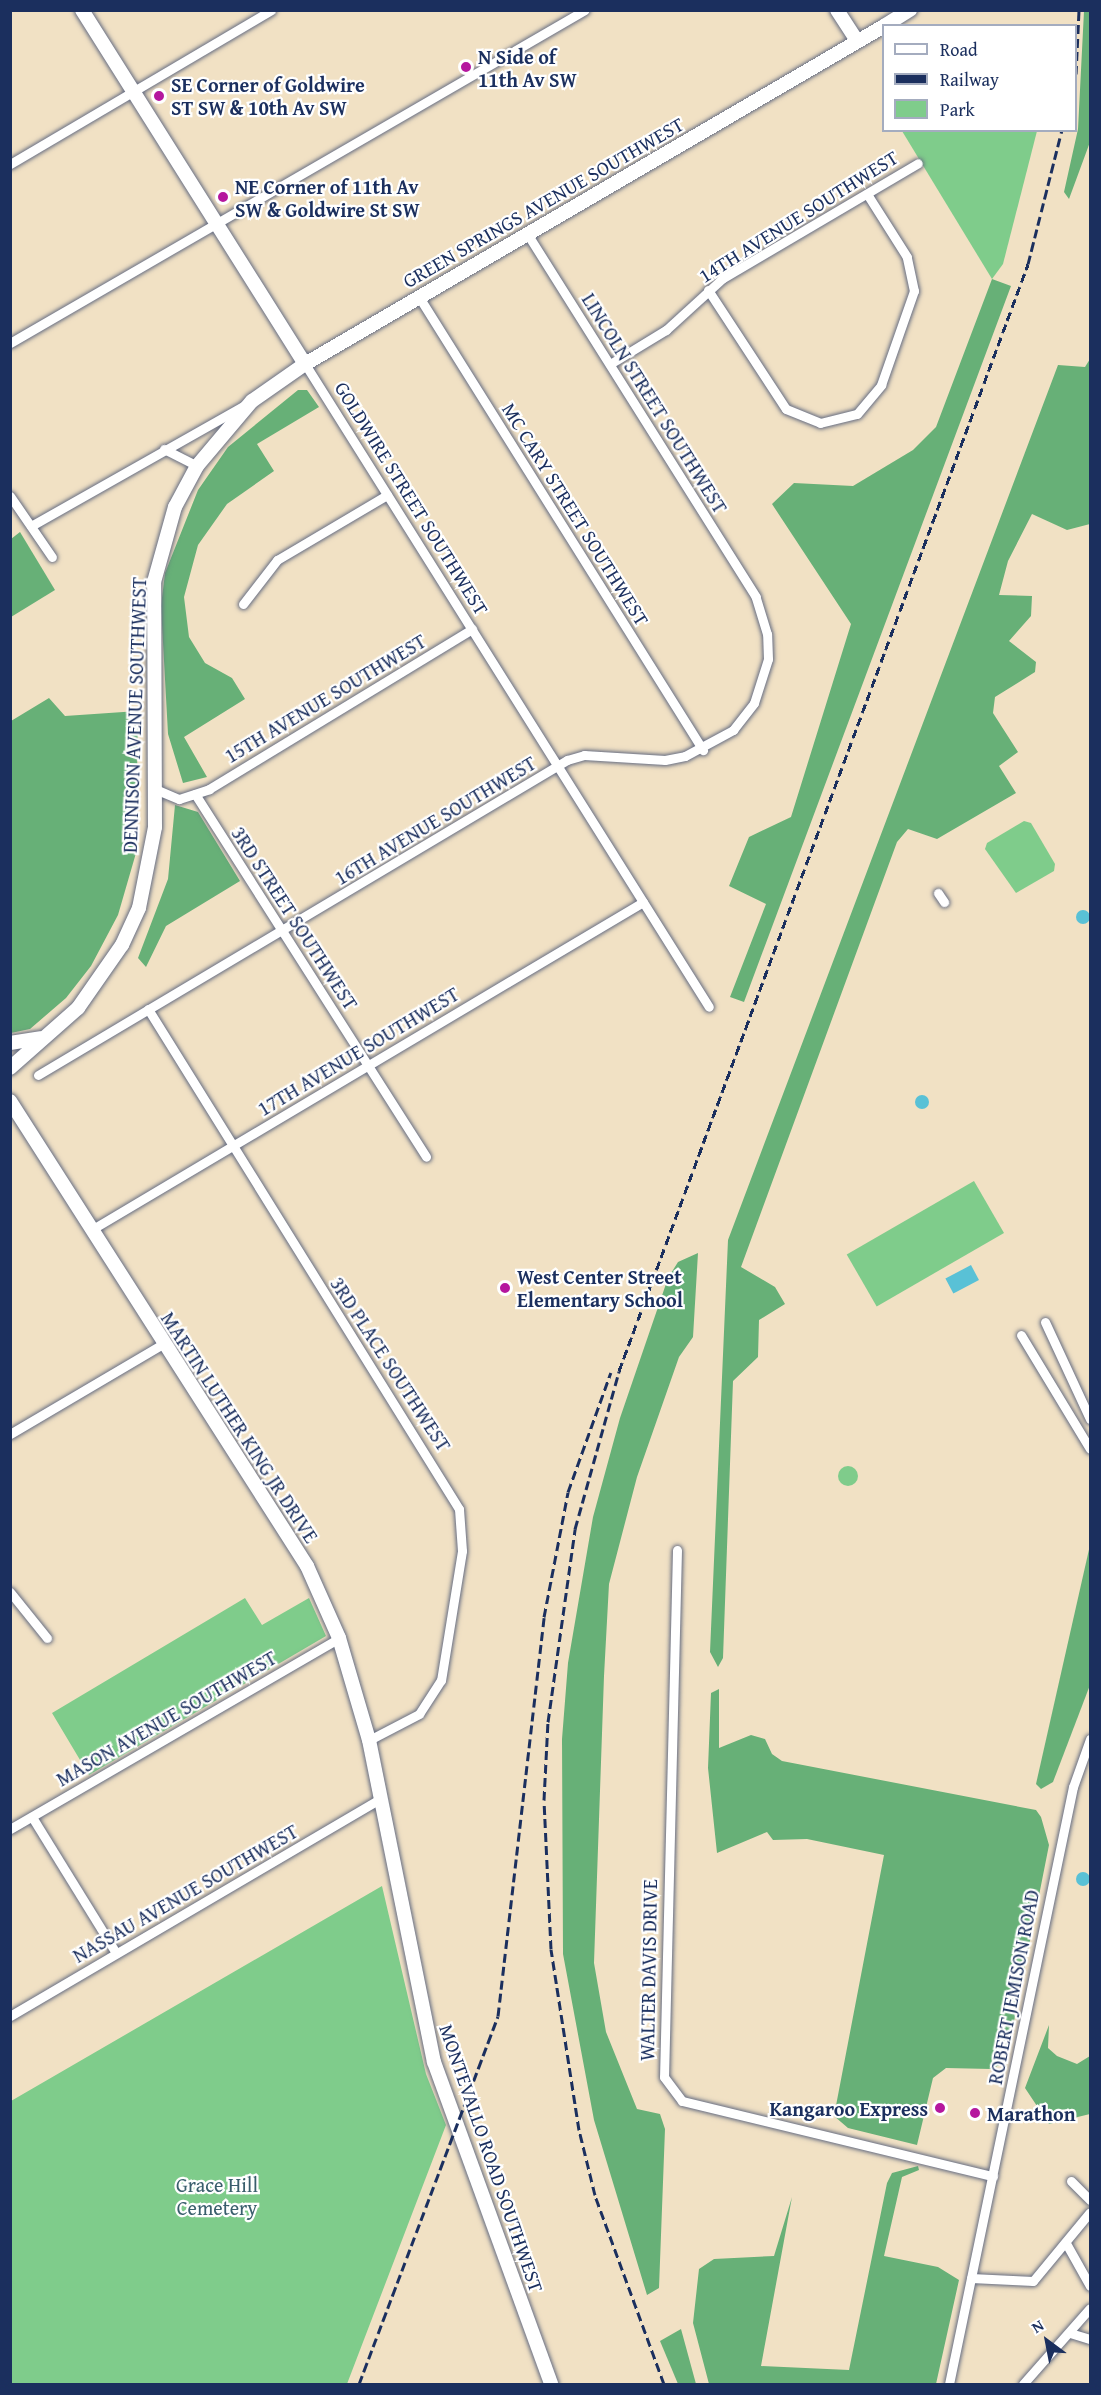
<!DOCTYPE html>
<html>
<head>
<meta charset="utf-8">
<style>
  body { margin:0 }
  #map { position:relative; width:1101px; height:2395px; overflow:hidden; background:#f1e1c4; font-family:"Gentium Book Plus",serif }
  div>[style] { position:absolute }
  .green>* { inset:0; background:#7fcc8b; transform-origin:0 0 }
  .round { border-radius:50% }
  .forest>* { inset:0; background:#67b077 }
  .water>* { inset:0; background:#59c1d6; transform-origin:0 0 }
  .roads { filter:drop-shadow(0 0 2px #666d82) drop-shadow(0 0 2px #666d82) }
  .street>* { height:9px; margin:-4.5px; padding:0 4.5px; transform-origin:4.5px; border-radius:4.5px; background:#fff }
  .secondary>* { height:14px; margin:-7px; padding:0 7px; transform-origin:7px; border-radius:7px; background:#fff }
  .rail>* { height:3px; margin-top:-1.5px; transform-origin:0; background:repeating-linear-gradient(90deg,#1b2f5e 0 9px,transparent 0 13.5px) }
  .dots>* { width:16px; height:16px; translate:-50% -50%; box-sizing:border-box; border:3px solid #fff; border-radius:50% }
  span { translate:-50% -50%; white-space:nowrap; text-align:center; line-height:1.15; -webkit-text-stroke:4.5px #fff; paint-order:stroke }
  .poi-label { font-size:20px; color:#1b2f5e; font-weight:700 }
  .left { translate:0 -50%; text-align:left }
  .right { translate:-100% -50%; text-align:right }
  .street-label { font-size:20px; color:#1b2f5e }
  .park-label { font-size:20px; color:#395e6c }
  .frame { position:absolute; inset:0; border:12px solid #1b2f5e; pointer-events:none }
  .legend { position:absolute; left:882px; top:24px; width:195px; height:108px; box-sizing:border-box; background:#fff; border:2px solid #a4acbf; margin:0; padding:8px 10px; list-style:none; font-size:18px; color:#1b2f5e }
  .legend li { display:flex; align-items:center; gap:12px; height:30px }
  .legend b { width:30px; border:2px solid #a4acbf }
  .north { position:absolute; left:1017px; top:2311px; width:60px; height:60px; -webkit-text-stroke:4px #fff; paint-order:stroke; rotate:328deg; font-size:16px; font-weight:700; line-height:24px; text-align:center; color:#1b2f5e }
  .north::after { content:''; display:block; margin:auto; width:21px; height:27px; background:#1b2f5e; clip-path:polygon(50% 0,100% 100%,50% 72%,0 100%) }
</style>
</head>
<body>
<div id="map">
  <div class="green">
    <i style="clip-path:polygon(902px 131px,1037px 131px,1003px 264px,992px 279px)"></i>
    <i style="clip-path:polygon(1024px 821px,1031px 823px,1055px 864px,1054px 871px,1016px 893px,985px 849px,987px 843px)"></i>
    <i style="left:974px;top:1181px;width:60px;height:147px;rotate:60deg"></i>
    <i class="round" style="left:838px;top:1466px;width:20px;height:20px"></i>
    <i style="clip-path:polygon(245px 1598px,262px 1625px,309px 1598px,326px 1636px,89px 1775px,52px 1713px)"></i>
    <i style="clip-path:polygon(382px 1886px,426px 2074px,446px 2125px,347px 2384px,11px 2384px,11px 2101px)"></i>
  </div>
  <div class="forest">
    <i style="clip-path:polygon(1084px 11px,1090px 11px,1090px 142px,1069px 199px,1064px 192px,1078px 129px)"></i>
    <i style="clip-path:polygon(992px 279px,1011px 286px,744px 1002px,730px 997px,766px 904px,729px 886px,749px 837px,791px 817px,851px 624px,772px 504px,794px 483px,853px 486px,913px 450px,936px 427px)"></i>
    <i style="clip-path:polygon(1090px 359px,1090px 524px,1067px 530px,1032px 514px,1008px 561px,999px 595px,1032px 596px,1031px 616px,1009px 641px,1036px 662px,1035px 672px,995px 697px,993px 713px,1018px 752px,999px 766px,1016px 793px,937px 839px,908px 829px,897px 842px,741px 1267px,775px 1287px,785px 1304px,759px 1320px,758px 1357px,733px 1381px,723px 1658px,718px 1667px,710px 1652px,728px 1240px,1058px 365px,1085px 367px)"></i>
    <i style="clip-path:polygon(298px 390px,307px 390px,319px 407px,257px 444px,274px 471px,227px 504px,198px 545px,184px 597px,189px 637px,205px 663px,232px 678px,245px 699px,184px 737px,207px 777px,183px 783px,168px 734px,161px 606px,165px 573px,198px 490px,228px 447px)"></i>
    <i style="clip-path:polygon(20px 532px,55px 590px,11px 617px,11px 539px)"></i>
    <i style="clip-path:polygon(49px 698px,65px 716px,138px 711px,136px 853px,118px 915px,91px 966px,66px 998px,30px 1029px,11px 1033px,11px 721px)"></i>
    <i style="clip-path:polygon(175px 805px,198px 812px,240px 881px,166px 926px,146px 967px,138px 958px,168px 879px)"></i>
    <i style="clip-path:polygon(698px 1253px,693px 1337px,679px 1357px,637px 1477px,609px 1584px,604px 1676px,594px 1963px,606px 2032px,637px 2109px,660px 2114px,665px 2129px,659px 2288px,647px 2295px,594px 2120px,563px 1954px,562px 1739px,568px 1663px,593px 1517px,620px 1418px,668px 1278px,678px 1262px)"></i>
    <i style="clip-path:polygon(1090px 1545px,1090px 1685px,1053px 1782px,1041px 1789px,1036px 1784px)"></i>
    <i style="clip-path:polygon(719px 1689px,719px 1748px,751px 1735px,765px 1739px,772px 1754px,782px 1761px,1036px 1810px,1041px 1817px,1049px 1845px,1006px 2062px,991px 2069px,946px 2068px,933px 2078px,917px 2145px,848px 2128px,834px 2116px,884px 1855px,807px 1839px,773px 1840px,767px 1832px,717px 1853px,708px 1768px,711px 1693px)"></i>
    <i style="clip-path:polygon(1049px 2025px,1048px 2048px,1057px 2056px,1077px 2064px,1090px 2056px,1090px 2114px,1049px 2124px,1025px 2088px)"></i>
    <i style="clip-path:polygon(918px 2166px,919px 2170px,902px 2177px,884px 2256px,938px 2267px,959px 2280px,936px 2384px,709px 2384px,693px 2323px,699px 2269px,714px 2259px,774px 2256px,792px 2197px,761px 2366px,849px 2370px,887px 2183px,892px 2173px)"></i>
    <i style="clip-path:polygon(681px 2329px,696px 2384px,678px 2384px,660px 2341px)"></i>
  </div>
  <div class="water">
    <i class="round" style="left:1076px;top:910px;width:14px;height:14px"></i>
    <i class="round" style="left:915px;top:1095px;width:14px;height:14px"></i>
    <i style="left:971px;top:1265px;width:17px;height:29px;rotate:62deg"></i>
    <i class="round" style="left:1076px;top:1872px;width:14px;height:14px"></i>
  </div>
  <div class="roads">
    <div class="street">
      <i style="left:10px;top:164px;width:303px;rotate:-30.5deg"></i>
      <i style="left:708px;top:290px;width:142px;rotate:56.8deg"></i>
      <i style="left:786px;top:409px;width:37px;rotate:22deg"></i>
      <i style="left:820px;top:423px;width:38px;rotate:-14deg"></i>
      <i style="left:857px;top:414px;width:38px;rotate:-50deg"></i>
      <i style="left:881px;top:385px;width:100px;rotate:-70.7deg"></i>
      <i style="left:914px;top:291px;width:35px;rotate:-102deg"></i>
      <i style="left:907px;top:257px;width:75px;rotate:-122.4deg"></i>
      <i style="left:419px;top:297px;width:535px;rotate:57.92deg"></i>
      <i style="left:10px;top:343px;width:664px;rotate:-30.08deg"></i>
      <i style="left:305px;top:364px;width:759px;rotate:57.86deg"></i>
      <i style="left:610px;top:364px;width:66px;rotate:-31.3deg"></i>
      <i style="left:666px;top:330px;width:77px;rotate:-42.4deg"></i>
      <i style="left:723px;top:278px;width:226px;rotate:-30.5deg"></i>
      <i style="left:164px;top:449px;width:37px;rotate:27deg"></i>
      <i style="left:10px;top:496px;width:74px;rotate:55.5deg"></i>
      <i style="left:31px;top:526px;width:246px;rotate:-29.5deg"></i>
      <i style="left:243px;top:604px;width:56px;rotate:-52.3deg"></i>
      <i style="left:277px;top:560px;width:128px;rotate:-30.6deg"></i>
      <i style="left:155px;top:789px;width:26px;rotate:23deg"></i>
      <i style="left:179px;top:799px;width:32px;rotate:-18deg"></i>
      <i style="left:209px;top:789px;width:308px;rotate:-31.3deg"></i>
      <i style="left:195px;top:794px;width:430px;rotate:57.5deg"></i>
      <i style="left:938px;top:893px;width:11px;rotate:56deg"></i>
      <i style="left:148px;top:1009px;width:589px;rotate:58.12deg"></i>
      <i style="left:459px;top:1509px;width:42px;rotate:85.9deg"></i>
      <i style="left:462px;top:1551px;width:131px;rotate:99.2deg"></i>
      <i style="left:441px;top:1680px;width:40px;rotate:122.9deg"></i>
      <i style="left:419px;top:1714px;width:56px;rotate:152.5deg"></i>
      <i style="left:38px;top:1075px;width:616px;rotate:-30.77deg"></i>
      <i style="left:567px;top:760px;width:18px;rotate:-16deg"></i>
      <i style="left:584px;top:755px;width:81px;rotate:3.5deg"></i>
      <i style="left:665px;top:760px;width:20px;rotate:-11deg"></i>
      <i style="left:685px;top:756px;width:55px;rotate:-28.4deg"></i>
      <i style="left:733px;top:730px;width:34px;rotate:-52deg"></i>
      <i style="left:754px;top:703px;width:46px;rotate:-72.3deg"></i>
      <i style="left:768px;top:659px;width:25px;rotate:-92deg"></i>
      <i style="left:767px;top:634px;width:39px;rotate:-107deg"></i>
      <i style="left:756px;top:597px;width:428px;rotate:-122.2deg"></i>
      <i style="left:91px;top:1230px;width:642px;rotate:-30.72deg"></i>
      <i style="left:1045px;top:1322px;width:107px;rotate:65.1deg"></i>
      <i style="left:1021px;top:1335px;width:133px;rotate:58.8deg"></i>
      <i style="left:10px;top:1434px;width:178px;rotate:-30.5deg"></i>
      <i style="left:677px;top:1550px;width:527px;rotate:91.41deg"></i>
      <i style="left:664px;top:2077px;width:30px;rotate:53deg"></i>
      <i style="left:682px;top:2101px;width:320px;rotate:13.6deg"></i>
      <i style="left:10px;top:1592px;width:59px;rotate:51.2deg"></i>
      <i style="left:32px;top:1817px;width:160px;rotate:58.3deg"></i>
      <i style="left:10px;top:1829px;width:380px;rotate:-30.1deg"></i>
      <i style="left:10px;top:2016px;width:427px;rotate:-30.4deg"></i>
      <i style="left:1071px;top:2181px;width:27px;rotate:45deg"></i>
      <i style="left:1067px;top:2245px;width:47px;rotate:60.7deg"></i>
      <i style="left:971px;top:2278px;width:62px;rotate:2.8deg"></i>
      <i style="left:1033px;top:2281px;width:89px;rotate:-50.4deg"></i>
      <i style="left:1070px;top:2333px;width:21px;rotate:17deg"></i>
      <i style="left:949px;top:2384px;width:610px;rotate:-78.27deg"></i>
      <i style="left:1073px;top:1787px;width:51px;rotate:-70.5deg"></i>
      <i style="left:1023px;top:2384px;width:101px;rotate:-48.6deg"></i>
    </div>
    <div class="secondary">
      <i style="left:82px;top:10px;width:418px;rotate:57.8deg"></i>
      <i style="left:837px;top:10px;width:37px;rotate:57deg"></i>
      <i style="left:884px;top:26px;width:31px;rotate:-32deg"></i>
      <i style="left:10px;top:1043px;width:31px;rotate:-9deg"></i>
      <i style="left:10px;top:1068px;width:91px;rotate:-41.4deg"></i>
      <i style="left:78px;top:1008px;width:77px;rotate:-55.1deg"></i>
      <i style="left:122px;top:945px;width:41px;rotate:-65.3deg"></i>
      <i style="left:139px;top:908px;width:83px;rotate:-78.8deg"></i>
      <i style="left:155px;top:827px;width:245px;rotate:-90.2deg"></i>
      <i style="left:154px;top:582px;width:78px;rotate:-74.4deg"></i>
      <i style="left:175px;top:507px;width:47px;rotate:-61.8deg"></i>
      <i style="left:197px;top:466px;width:85px;rotate:-49.8deg"></i>
      <i style="left:252px;top:401px;width:65px;rotate:-34.9deg"></i>
      <i style="left:305px;top:364px;width:670px;rotate:-30.27deg"></i>
      <i style="left:10px;top:1101px;width:552px;rotate:57.43deg"></i>
      <i style="left:307px;top:1566px;width:79px;rotate:66deg"></i>
      <i style="left:339px;top:1638px;width:106px;rotate:73.6deg"></i>
      <i style="left:369px;top:1740px;width:328px;rotate:78.6deg"></i>
      <i style="left:434px;top:2062px;width:343px;rotate:70deg"></i>
    </div>
  </div>
  <div class="rail">
    <i style="left:1076px;top:74px;width:64px;rotate:-87.3deg"></i>
    <i style="left:359px;top:2384px;width:393px;rotate:-69.3deg"></i>
    <i style="left:498px;top:2016px;width:402px;rotate:-83.4deg"></i>
    <i style="left:544px;top:1617px;width:127px;rotate:-79.1deg"></i>
    <i style="left:568px;top:1492px;width:127px;rotate:-70.3deg"></i>
    <i style="left:664px;top:2384px;width:201px;rotate:-110.1deg"></i>
    <i style="left:595px;top:2195px;width:67px;rotate:-103.8deg"></i>
    <i style="left:579px;top:2130px;width:183px;rotate:-98.8deg"></i>
    <i style="left:551px;top:1949px;width:149px;rotate:-92.7deg"></i>
    <i style="left:544px;top:1800px;width:78px;rotate:-87.1deg"></i>
    <i style="left:548px;top:1722px;width:195px;rotate:-82deg"></i>
    <i style="left:575px;top:1529px;width:164px;rotate:-74.4deg"></i>
    <i style="left:619px;top:1371px;width:1180px;rotate:-69.72deg"></i>
    <i style="left:1028px;top:264px;width:138px;rotate:-75.8deg"></i>
  </div>
  <div class="dots">
    <i style="left:466px;top:67px;background:#b5179e"></i>
    <i style="left:159px;top:96px;background:#b5179e"></i>
    <i style="left:223px;top:197px;background:#b5179e"></i>
    <i style="left:505px;top:1288px;background:#b5179e"></i>
    <i style="left:940px;top:2108px;background:#b5179e"></i>
    <i style="left:975px;top:2113px;background:#b5179e"></i>
  </div>
  <div class="poi-label">
    <span class="left" style="left:478px;top:68px">N Side of<br>11th Av SW</span>
    <span class="left" style="left:171px;top:96px">SE Corner of Goldwire<br>ST SW &amp; 10th Av SW</span>
    <span class="left" style="left:235px;top:198px">NE Corner of 11th Av<br>SW &amp; Goldwire St SW</span>
    <span class="left" style="left:517px;top:1288px">West Center Street<br>Elementary School</span>
    <span class="right" style="left:928px;top:2108px">Kangaroo Express</span>
    <span class="left" style="left:987px;top:2113px">Marathon</span>
  </div>
  <div class="street-label">
    <span style="left:543px;top:202px;rotate:-30deg">GREEN SPRINGS AVENUE SOUTHWEST</span>
    <span style="left:798px;top:216px;rotate:-32deg">14TH AVENUE SOUTHWEST</span>
    <span style="left:655px;top:403px;rotate:58deg">LINCOLN STREET SOUTHWEST</span>
    <span style="left:412px;top:498px;rotate:58deg">GOLDWIRE STREET SOUTHWEST</span>
    <span style="left:576px;top:514px;rotate:58deg">MC CARY STREET SOUTHWEST</span>
    <span style="left:325px;top:698px;rotate:-31deg">15TH AVENUE SOUTHWEST</span>
    <span style="left:134px;top:715px;rotate:-88deg">DENNISON AVENUE SOUTHWEST</span>
    <span style="left:435px;top:820px;rotate:-31deg">16TH AVENUE SOUTHWEST</span>
    <span style="left:295px;top:918px;rotate:57deg">3RD STREET SOUTHWEST</span>
    <span style="left:358px;top:1051px;rotate:-31deg">17TH AVENUE SOUTHWEST</span>
    <span style="left:391px;top:1364px;rotate:57deg">3RD PLACE SOUTHWEST</span>
    <span style="left:240px;top:1427px;rotate:57deg">MARTIN LUTHER KING JR DRIVE</span>
    <span style="left:166px;top:1718px;rotate:-30deg">MASON AVENUE SOUTHWEST</span>
    <span style="left:185px;top:1893px;rotate:-30deg">NASSAU AVENUE SOUTHWEST</span>
    <span style="left:648px;top:1970px;rotate:-89deg">WALTER DAVIS DRIVE</span>
    <span style="left:1013px;top:1987px;rotate:-79deg">ROBERT JEMISON ROAD</span>
    <span style="left:492px;top:2158px;rotate:71deg">MONTEVALLO ROAD SOUTHWEST</span>
  </div>
  <div class="park-label">
    <span style="left:217px;top:2196px">Grace Hill<br>Cemetery</span>
  </div>
  <div class="frame"></div>
  <ul class="legend">
  <li><b style="height:8px;background:#fff"></b>Road</li>
  <li><b style="height:8px;background:#1b2f5e"></b>Railway</li>
  <li><b style="height:16px;background:#7fcc8b"></b>Park</li>
  </ul>
  <div class="north">N</div>
</div>
</body>
</html>
